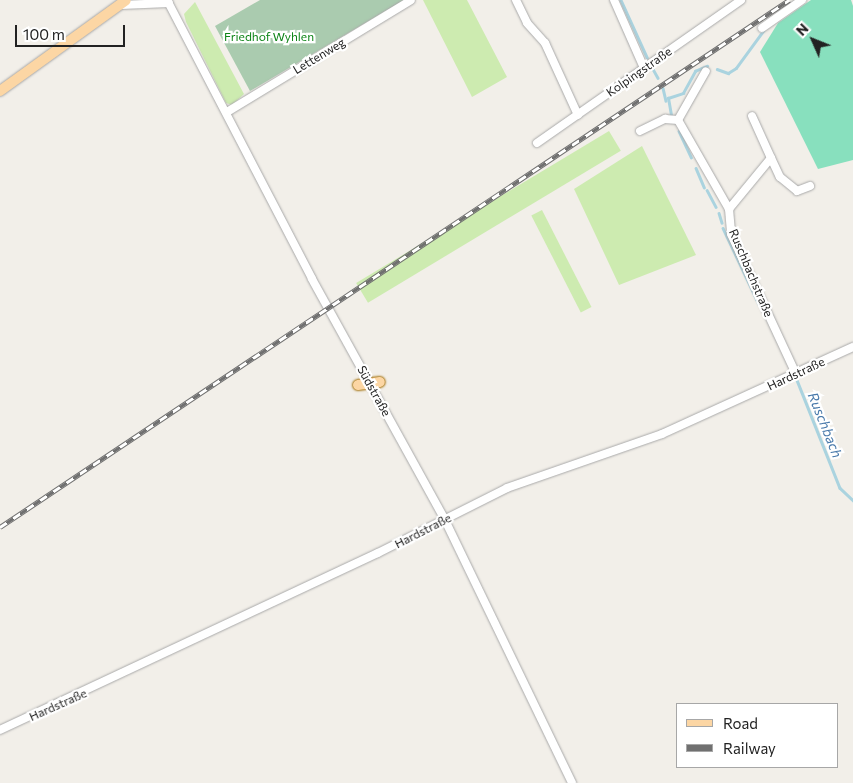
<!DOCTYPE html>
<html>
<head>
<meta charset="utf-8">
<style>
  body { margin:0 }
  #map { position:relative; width:853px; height:783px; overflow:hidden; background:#f2efe9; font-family:Commissioner,sans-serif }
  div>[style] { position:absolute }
  .grass>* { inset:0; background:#cdebb0; transform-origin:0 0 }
  .cemetery>* { inset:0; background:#aacbaf }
  .pitch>* { inset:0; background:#88e0be }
  .stream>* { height:2.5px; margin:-1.25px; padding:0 1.25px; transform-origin:1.25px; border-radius:1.25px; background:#aad3df }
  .roads { filter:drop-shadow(0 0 1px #a9a9a9) drop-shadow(0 0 1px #a9a9a9) }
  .minor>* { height:8px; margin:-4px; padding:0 4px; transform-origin:4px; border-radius:4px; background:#fff }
  .major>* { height:10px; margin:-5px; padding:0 5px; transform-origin:5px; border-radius:5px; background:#fcd6a4 }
  .rail>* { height:4.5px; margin-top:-2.25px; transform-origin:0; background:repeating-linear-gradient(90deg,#fff 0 8px,#707070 0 16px); box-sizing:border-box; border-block:1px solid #707070 }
  .bridges { filter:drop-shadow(0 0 1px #a06b00) drop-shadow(0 0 1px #a06b00) }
  .major-bridge>* { height:10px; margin:-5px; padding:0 5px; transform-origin:5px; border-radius:5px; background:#fcd6a4 }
  span { translate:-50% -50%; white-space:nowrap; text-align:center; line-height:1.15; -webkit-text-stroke:4.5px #fff; paint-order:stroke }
  .park-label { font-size:12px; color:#0c8416 }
  .street-label { font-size:12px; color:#222 }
  .water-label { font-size:14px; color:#4a7aab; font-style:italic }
  .legend { position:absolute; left:676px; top:703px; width:162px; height:65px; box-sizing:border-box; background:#fff; border:1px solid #a7a7a7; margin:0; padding:6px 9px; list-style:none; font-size:15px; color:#222 }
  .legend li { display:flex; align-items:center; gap:10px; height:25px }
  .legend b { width:25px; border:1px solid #a7a7a7 }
  .north { position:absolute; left:788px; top:15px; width:50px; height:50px; -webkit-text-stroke:4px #fff; paint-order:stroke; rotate:314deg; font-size:14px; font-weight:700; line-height:20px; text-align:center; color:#222 }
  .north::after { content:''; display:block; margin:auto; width:18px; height:22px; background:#222; clip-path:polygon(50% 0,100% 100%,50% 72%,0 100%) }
  .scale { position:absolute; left:15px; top:25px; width:110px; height:22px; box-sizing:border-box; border:2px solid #222; border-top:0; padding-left:6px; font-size:15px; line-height:18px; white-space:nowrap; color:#222; -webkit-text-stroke:4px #fff; paint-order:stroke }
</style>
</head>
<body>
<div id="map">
  <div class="grass">
    <i style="clip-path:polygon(423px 0,467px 0,507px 77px,472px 97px)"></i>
    <i style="clip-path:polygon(195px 2px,244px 94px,232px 105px,226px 103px,186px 22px,184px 14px)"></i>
    <i style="left:609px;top:131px;width:23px;height:295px;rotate:59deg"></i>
    <i style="clip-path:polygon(642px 146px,696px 255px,619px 285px,574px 189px)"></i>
    <i style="left:542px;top:210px;width:109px;height:12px;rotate:63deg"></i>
  </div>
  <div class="cemetery">
    <i style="clip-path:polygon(260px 0,404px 0,250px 91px,215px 26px)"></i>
  </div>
  <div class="pitch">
    <i style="clip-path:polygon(811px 0,851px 0,853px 6px,853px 160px,818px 169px,760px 52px,778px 23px)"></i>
  </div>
  <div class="stream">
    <i style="left:621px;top:0;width:63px;rotate:65.5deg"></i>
    <i style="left:653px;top:69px;width:10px;rotate:61deg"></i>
    <i style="left:717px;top:69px;width:12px;rotate:20deg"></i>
    <i style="left:728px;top:73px;width:9px;rotate:-32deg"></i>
    <i style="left:736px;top:68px;width:46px;rotate:-53.9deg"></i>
    <i style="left:663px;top:88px;width:13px;rotate:77deg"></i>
    <i style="left:671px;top:115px;width:17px;rotate:-100deg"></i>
    <i style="left:668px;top:98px;width:16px;rotate:-18deg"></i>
    <i style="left:683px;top:93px;width:25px;rotate:-61deg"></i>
    <i style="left:695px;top:71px;width:13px;rotate:-23deg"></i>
    <i style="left:679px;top:131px;width:29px;rotate:65deg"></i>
    <i style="left:696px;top:168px;width:21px;rotate:67deg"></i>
    <i style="left:707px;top:190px;width:19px;rotate:62deg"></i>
    <i style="left:719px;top:213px;width:10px;rotate:73deg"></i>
    <i style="left:723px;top:228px;width:84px;rotate:64.7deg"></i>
    <i style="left:797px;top:380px;width:116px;rotate:68.3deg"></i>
    <i style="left:840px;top:488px;width:18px;rotate:43deg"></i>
  </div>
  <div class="roads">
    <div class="minor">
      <i style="left:167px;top:0;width:314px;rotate:62.5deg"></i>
      <i style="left:312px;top:279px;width:275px;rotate:61.1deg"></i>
      <i style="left:445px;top:520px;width:292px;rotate:64.2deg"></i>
      <i style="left:516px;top:0;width:25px;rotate:64deg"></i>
      <i style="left:527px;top:23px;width:27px;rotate:48deg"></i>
      <i style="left:545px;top:43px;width:79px;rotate:65.4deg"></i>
      <i style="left:614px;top:0;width:74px;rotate:66.2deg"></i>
      <i style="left:121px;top:5px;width:48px;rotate:-2.4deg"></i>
      <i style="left:762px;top:28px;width:49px;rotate:-35deg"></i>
      <i style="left:227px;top:112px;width:215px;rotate:-31.3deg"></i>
      <i style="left:678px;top:120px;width:103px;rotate:60.2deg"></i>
      <i style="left:729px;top:209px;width:25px;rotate:85deg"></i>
      <i style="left:731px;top:234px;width:154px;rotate:65.1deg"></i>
      <i style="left:640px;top:131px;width:28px;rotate:-26deg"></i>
      <i style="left:665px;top:119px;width:13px;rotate:4deg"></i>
      <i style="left:678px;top:120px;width:56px;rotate:-60.3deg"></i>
      <i style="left:537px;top:143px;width:249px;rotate:-35deg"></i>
      <i style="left:771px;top:158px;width:21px;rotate:65deg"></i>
      <i style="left:780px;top:177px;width:22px;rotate:39deg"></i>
      <i style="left:797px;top:191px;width:14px;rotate:-21deg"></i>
      <i style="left:729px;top:209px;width:66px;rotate:-50.5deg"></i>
      <i style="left:771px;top:158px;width:46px;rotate:-114.3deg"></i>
      <i style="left:0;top:730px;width:417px;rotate:-25.1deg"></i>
      <i style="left:378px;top:553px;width:144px;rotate:-26.7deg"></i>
      <i style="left:507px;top:488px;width:164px;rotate:-19.2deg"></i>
      <i style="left:662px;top:434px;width:210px;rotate:-24.5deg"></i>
    </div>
    <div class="major">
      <i style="left:0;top:91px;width:155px;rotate:-35.8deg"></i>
    </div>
  </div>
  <div class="rail">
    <i style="left:0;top:527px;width:949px;rotate:-33.74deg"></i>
  </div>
  <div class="bridges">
    <div class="major-bridge">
      <i style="left:358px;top:385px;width:22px;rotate:-8deg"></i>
    </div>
  </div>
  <div class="park-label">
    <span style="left:269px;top:37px">Friedhof Wyhlen</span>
  </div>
  <div class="street-label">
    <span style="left:319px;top:56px;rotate:-31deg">Lettenweg</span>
    <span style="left:639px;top:72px;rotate:-35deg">Kolpingstraße</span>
    <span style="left:751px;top:273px;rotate:67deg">Ruschbachstraße</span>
    <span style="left:796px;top:374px;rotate:-25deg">Hardstraße</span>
    <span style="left:374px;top:391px;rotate:61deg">Südstraße</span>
    <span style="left:423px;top:531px;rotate:-27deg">Hardstraße</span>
    <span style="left:58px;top:705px;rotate:-24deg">Hardstraße</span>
  </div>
  <div class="water-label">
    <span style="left:825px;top:425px;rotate:68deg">Ruschbach</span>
  </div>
  <ul class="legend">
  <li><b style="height:6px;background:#fcd6a4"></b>Road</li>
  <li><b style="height:6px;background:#707070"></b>Railway</li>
  </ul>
  <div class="north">N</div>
  <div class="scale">100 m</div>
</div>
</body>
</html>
